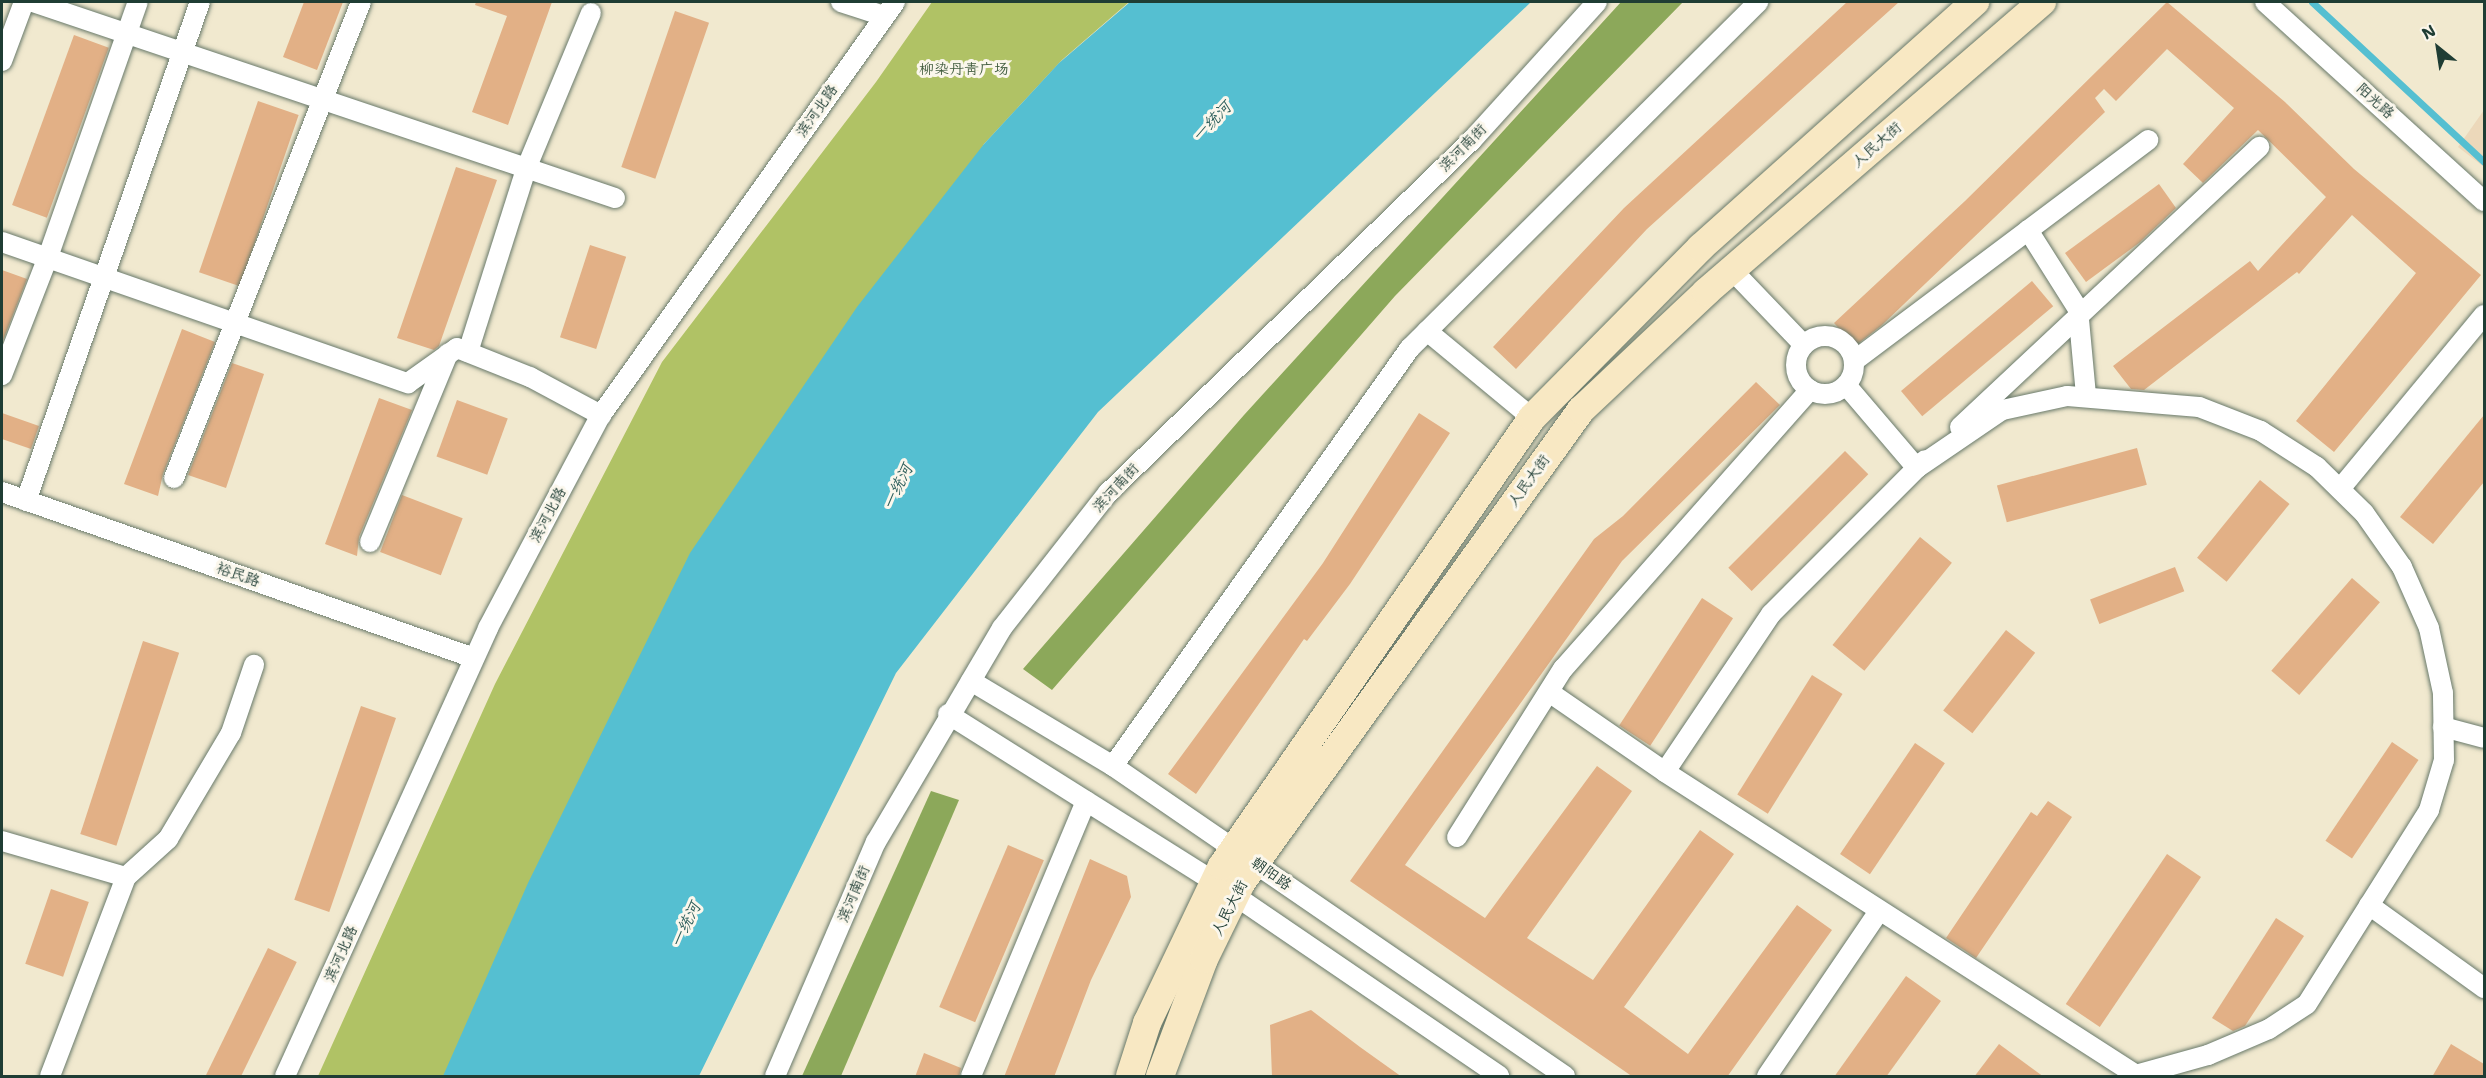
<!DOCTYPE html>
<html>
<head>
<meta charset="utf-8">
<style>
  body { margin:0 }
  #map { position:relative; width:2486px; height:1078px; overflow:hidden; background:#f1e9cf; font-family:"Shantell Sans","LXGW WenKai TC",sans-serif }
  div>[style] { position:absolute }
  .built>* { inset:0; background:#ecd8ba }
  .green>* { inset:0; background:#b0c265 }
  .forest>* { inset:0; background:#8ca85a }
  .water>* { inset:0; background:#55bfd1 }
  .stream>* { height:7px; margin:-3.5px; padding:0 3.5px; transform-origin:3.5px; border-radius:3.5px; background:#55bfd1 }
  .building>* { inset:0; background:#e2b086; transform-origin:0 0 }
  .roads { filter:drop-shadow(0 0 2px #68796a) drop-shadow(0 0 2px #68796a) }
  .street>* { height:20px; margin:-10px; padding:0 10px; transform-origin:10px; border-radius:10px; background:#fff }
  .street>.ring { margin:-10px; padding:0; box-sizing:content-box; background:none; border:20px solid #fff; border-radius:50% }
  .secondary>* { height:28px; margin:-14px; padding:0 14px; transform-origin:14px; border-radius:14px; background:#f8e8c3 }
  span { translate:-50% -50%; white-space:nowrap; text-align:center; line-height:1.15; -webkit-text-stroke:6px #fbf7ec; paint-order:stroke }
  .park-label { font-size:15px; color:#435e40 }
  .street-label { font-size:15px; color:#1f3d34 }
  .water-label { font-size:16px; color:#2c5e5b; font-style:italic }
  .frame { position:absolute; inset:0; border:3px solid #1f3d34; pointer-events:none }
  .north { position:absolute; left:2408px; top:18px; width:60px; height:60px; -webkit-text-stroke:4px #fbf7ec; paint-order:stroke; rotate:330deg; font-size:16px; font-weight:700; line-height:24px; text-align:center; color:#1f3d34 }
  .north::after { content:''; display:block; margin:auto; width:21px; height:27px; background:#1f3d34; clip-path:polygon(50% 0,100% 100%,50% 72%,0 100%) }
</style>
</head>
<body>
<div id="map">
  <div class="built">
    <i style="clip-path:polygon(2484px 110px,2484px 167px,2458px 147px)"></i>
  </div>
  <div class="green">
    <i style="clip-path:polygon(932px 2px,1129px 2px,1062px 60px,984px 144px,447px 1076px,318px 1076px,495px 684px,662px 362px,876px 82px)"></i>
  </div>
  <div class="forest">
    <i style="clip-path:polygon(1621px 2px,1683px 2px,1395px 296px,1052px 690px,1023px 669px,1244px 415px)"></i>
    <i style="clip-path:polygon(931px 791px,959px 800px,841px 1076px,802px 1076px)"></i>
  </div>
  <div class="water">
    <i style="clip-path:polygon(1130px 2px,1531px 2px,1098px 412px,896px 673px,699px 1076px,443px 1076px,528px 883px,690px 553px,857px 307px,984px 144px,1059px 63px)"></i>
  </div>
  <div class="stream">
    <i style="left:2312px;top:2px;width:235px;rotate:42.9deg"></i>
  </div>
  <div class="building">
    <i style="clip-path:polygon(304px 2px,343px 2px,317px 70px,283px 57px)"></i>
    <i style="clip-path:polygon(476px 2px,552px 2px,508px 125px,472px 112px,507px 16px,475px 5px)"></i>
    <i style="clip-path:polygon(1847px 2px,1899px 2px,1647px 229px,1516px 369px,1493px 347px,1624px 208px)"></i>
    <i style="clip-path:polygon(2167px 2px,2285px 102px,2354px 169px,2481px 275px,2334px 452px,2296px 421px,2416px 273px,2352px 215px,2299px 274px,2297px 272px,2144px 390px,2131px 389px,2113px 366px,2250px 261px,2258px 271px,2326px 197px,2258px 130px,2203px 183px,2183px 164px,2234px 108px,2167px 49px,2116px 101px,2104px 89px,2095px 98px,2105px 112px,1881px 326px,1855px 346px,1834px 323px,1965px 201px)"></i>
    <i style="left:675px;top:11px;width:36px;height:165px;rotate:19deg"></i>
    <i style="left:74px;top:35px;width:37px;height:181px;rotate:20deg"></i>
    <i style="left:258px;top:101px;width:43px;height:181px;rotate:19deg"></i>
    <i style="clip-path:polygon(456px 167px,497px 180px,439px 346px,434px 350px,397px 338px)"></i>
    <i style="clip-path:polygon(2159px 184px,2176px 208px,2139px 243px,2086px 282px,2065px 253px)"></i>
    <i style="left:590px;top:245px;width:38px;height:97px;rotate:18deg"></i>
    <i style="clip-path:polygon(2px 270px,27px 279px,2px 343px)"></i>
    <i style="left:2032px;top:281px;width:33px;height:171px;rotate:50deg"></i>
    <i style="clip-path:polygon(182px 329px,215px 342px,163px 474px,158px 496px,124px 484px)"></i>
    <i style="clip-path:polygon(232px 363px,264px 374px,226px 488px,188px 475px)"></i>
    <i style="clip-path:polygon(1756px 382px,1780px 405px,1622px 561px,1405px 865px,1485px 918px,1597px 766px,1632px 791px,1527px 938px,1593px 980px,1700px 830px,1734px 854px,1624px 1007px,1688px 1054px,1797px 905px,1832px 930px,1727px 1077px,1633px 1077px,1350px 881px,1594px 539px,1623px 516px)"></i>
    <i style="clip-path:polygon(379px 398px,412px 410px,359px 537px,357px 556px,325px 544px)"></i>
    <i style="left:457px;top:400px;width:54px;height:60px;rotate:20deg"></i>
    <i style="clip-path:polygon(2px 413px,39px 426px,31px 449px,2px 439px)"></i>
    <i style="clip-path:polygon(1419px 413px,1450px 433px,1350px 584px,1307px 641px,1304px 639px,1196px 794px,1168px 774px,1323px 563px)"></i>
    <i style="clip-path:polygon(2484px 415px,2484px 482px,2433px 544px,2400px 517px)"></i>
    <i style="left:2137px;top:448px;width:38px;height:145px;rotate:75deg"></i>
    <i style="left:1845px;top:451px;width:33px;height:165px;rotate:45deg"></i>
    <i style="left:2260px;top:480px;width:38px;height:100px;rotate:39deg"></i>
    <i style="left:402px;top:495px;width:65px;height:61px;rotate:21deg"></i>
    <i style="left:1920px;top:537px;width:41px;height:139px;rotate:39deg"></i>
    <i style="left:2175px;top:567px;width:26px;height:91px;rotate:69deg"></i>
    <i style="left:2352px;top:578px;width:37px;height:123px;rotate:41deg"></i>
    <i style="left:1702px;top:598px;width:37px;height:152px;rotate:33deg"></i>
    <i style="left:2006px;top:630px;width:37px;height:102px;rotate:38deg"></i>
    <i style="left:143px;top:641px;width:38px;height:203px;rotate:18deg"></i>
    <i style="left:1812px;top:675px;width:36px;height:141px;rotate:32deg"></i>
    <i style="left:361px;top:706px;width:37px;height:205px;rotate:19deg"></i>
    <i style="left:2392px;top:742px;width:32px;height:119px;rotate:34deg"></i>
    <i style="left:1915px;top:743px;width:36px;height:134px;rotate:34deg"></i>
    <i style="clip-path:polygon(2048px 801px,2072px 817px,1976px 958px,1946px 938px,2031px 812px,2037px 816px)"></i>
    <i style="left:1008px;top:845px;width:39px;height:176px;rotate:23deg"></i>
    <i style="left:2167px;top:854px;width:41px;height:181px;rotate:34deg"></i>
    <i style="clip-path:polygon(1090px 859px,1127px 876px,1131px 897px,1091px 980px,1054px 1077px,1004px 1077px)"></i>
    <i style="left:51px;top:889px;width:40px;height:79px;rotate:19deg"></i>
    <i style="clip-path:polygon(2276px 918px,2304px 936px,2245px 1026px,2233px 1031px,2212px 1018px)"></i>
    <i style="left:268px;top:948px;width:32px;height:143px;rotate:26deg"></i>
    <i style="clip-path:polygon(1906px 976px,1941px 1001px,1886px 1077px,1834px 1077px)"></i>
    <i style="clip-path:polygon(1311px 1010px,1360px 1047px,1402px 1077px,1272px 1077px,1270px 1025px)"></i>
    <i style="clip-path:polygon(1999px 1044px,2044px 1077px,1974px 1077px)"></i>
    <i style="clip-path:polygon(2451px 1044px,2484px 1064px,2484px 1077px,2432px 1077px)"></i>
    <i style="clip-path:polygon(924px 1053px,961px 1068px,959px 1077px,915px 1077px)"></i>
  </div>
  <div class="roads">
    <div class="street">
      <i style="left:33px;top:2px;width:614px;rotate:18.61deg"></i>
      <i style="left:841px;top:2px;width:45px;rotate:18deg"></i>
      <i style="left:2265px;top:2px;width:296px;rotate:42.3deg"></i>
      <i style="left:2px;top:61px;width:63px;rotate:-69.6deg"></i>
      <i style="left:2028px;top:230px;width:93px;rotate:57.7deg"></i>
      <i style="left:2078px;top:309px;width:86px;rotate:84.7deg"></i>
      <i style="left:2px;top:242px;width:430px;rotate:19.2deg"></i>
      <i style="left:408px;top:383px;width:60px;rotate:-35.5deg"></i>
      <i style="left:457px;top:348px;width:79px;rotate:21.7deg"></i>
      <i style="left:530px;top:377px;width:81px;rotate:28.2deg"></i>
      <i style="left:1732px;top:270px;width:104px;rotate:46.2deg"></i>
      <i style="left:1427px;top:331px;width:136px;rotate:39.6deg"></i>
      <i class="ring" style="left:1796px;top:336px;width:38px;height:38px"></i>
      <i style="left:468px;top:352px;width:192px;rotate:-72.4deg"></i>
      <i style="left:526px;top:169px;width:169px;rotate:-67.4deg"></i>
      <i style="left:1854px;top:361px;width:368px;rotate:-36.9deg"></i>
      <i style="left:2px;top:375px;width:127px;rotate:-68.7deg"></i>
      <i style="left:48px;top:257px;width:270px;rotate:-70.6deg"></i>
      <i style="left:1846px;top:385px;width:109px;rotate:49.5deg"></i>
      <i style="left:1917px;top:468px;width:11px;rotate:-45deg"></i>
      <i style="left:1960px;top:427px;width:410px;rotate:-43.1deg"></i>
      <i style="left:174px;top:478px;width:511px;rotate:-68.55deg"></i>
      <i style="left:2340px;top:489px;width:226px;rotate:-50.4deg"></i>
      <i style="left:2px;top:492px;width:500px;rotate:19.38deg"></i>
      <i style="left:26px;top:501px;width:528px;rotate:-70.78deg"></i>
      <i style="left:370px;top:542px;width:204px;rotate:-67.5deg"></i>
      <i style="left:971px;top:681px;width:165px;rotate:30.9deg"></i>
      <i style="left:1113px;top:766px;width:548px;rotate:34.44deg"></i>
      <i style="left:1549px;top:692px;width:141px;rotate:34.6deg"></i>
      <i style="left:1665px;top:772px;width:560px;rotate:32.75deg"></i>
      <i style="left:2136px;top:1075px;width:75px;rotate:-15.5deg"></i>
      <i style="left:2208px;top:1055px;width:66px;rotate:-23.1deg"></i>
      <i style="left:2269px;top:1029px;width:45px;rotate:-33.3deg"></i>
      <i style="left:2307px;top:1004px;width:229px;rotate:-57.8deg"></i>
      <i style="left:2429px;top:810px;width:52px;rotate:-73.3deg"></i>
      <i style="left:2444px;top:760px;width:67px;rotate:-90.9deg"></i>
      <i style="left:2443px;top:693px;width:66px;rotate:-102.2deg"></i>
      <i style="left:2429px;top:628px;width:67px;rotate:-113.9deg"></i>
      <i style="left:2402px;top:567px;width:66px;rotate:-125.1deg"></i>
      <i style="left:2364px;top:513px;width:66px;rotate:-135.6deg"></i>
      <i style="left:2317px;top:467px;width:67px;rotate:-147.3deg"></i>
      <i style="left:2261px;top:431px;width:66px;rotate:-158.8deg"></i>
      <i style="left:2199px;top:407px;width:132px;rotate:-175.2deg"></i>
      <i style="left:2067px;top:396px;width:66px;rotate:167.8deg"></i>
      <i style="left:2002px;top:410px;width:103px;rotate:145.7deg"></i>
      <i style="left:1917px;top:468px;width:206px;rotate:135deg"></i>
      <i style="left:1771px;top:614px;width:190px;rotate:123.9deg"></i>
      <i style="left:948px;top:714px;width:315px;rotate:32.2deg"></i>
      <i style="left:1215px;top:882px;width:344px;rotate:34.3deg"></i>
      <i style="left:2443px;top:727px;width:42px;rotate:15deg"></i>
      <i style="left:1113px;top:766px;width:513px;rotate:-54.61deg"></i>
      <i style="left:1410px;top:348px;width:491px;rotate:-44.8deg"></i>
      <i style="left:1457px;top:837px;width:199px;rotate:-57.8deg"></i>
      <i style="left:1563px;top:669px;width:373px;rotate:-48.5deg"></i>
      <i style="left:2px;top:841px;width:129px;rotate:16.2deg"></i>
      <i style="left:2369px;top:905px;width:142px;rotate:35.8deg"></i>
      <i style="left:50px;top:1076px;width:213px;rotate:-69.1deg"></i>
      <i style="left:126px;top:877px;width:57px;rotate:-42.1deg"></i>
      <i style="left:168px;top:839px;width:123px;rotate:-59.3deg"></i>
      <i style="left:231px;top:733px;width:72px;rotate:-71.3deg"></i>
      <i style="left:285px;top:1076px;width:492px;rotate:-65.6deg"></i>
      <i style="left:488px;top:628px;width:241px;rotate:-62.1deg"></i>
      <i style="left:601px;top:415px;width:507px;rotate:-54.55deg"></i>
      <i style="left:775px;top:1076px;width:255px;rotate:-66.7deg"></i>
      <i style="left:876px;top:842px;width:248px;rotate:-59.5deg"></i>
      <i style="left:1002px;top:628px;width:172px;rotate:-51.9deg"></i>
      <i style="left:1108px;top:493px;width:507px;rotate:-44.12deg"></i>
      <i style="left:1472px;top:140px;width:186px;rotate:-47.8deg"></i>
      <i style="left:971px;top:1076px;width:298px;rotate:-67.3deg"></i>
      <i style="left:1767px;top:1076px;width:199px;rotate:-55.8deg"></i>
    </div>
    <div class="secondary">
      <i style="left:1130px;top:1076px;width:56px;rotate:-72.2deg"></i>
      <i style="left:1147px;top:1023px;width:174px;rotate:-64.5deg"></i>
      <i style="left:1222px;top:866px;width:545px;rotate:-55.32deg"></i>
      <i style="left:1532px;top:418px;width:240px;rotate:-45.3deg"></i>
      <i style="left:1701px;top:247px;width:368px;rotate:-41.8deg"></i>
      <i style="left:1160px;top:1076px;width:125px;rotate:-69.4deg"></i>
      <i style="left:1204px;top:959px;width:85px;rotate:-64deg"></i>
      <i style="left:1241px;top:883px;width:583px;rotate:-54.29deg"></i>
      <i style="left:1581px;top:410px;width:172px;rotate:-43.3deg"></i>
      <i style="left:1706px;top:292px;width:444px;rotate:-40.8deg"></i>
    </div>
  </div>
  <div class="park-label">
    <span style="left:964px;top:70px">柳染丹青广场</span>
  </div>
  <div class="street-label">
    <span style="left:2375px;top:101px;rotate:42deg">阳光路</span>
    <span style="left:817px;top:111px;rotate:-55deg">滨河北路</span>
    <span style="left:1877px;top:145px;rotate:-41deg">人民大街</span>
    <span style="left:1463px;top:148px;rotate:-45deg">滨河南街</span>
    <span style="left:1529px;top:481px;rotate:-54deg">人民大街</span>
    <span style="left:1116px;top:488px;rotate:-47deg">滨河南街</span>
    <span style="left:548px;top:515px;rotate:-62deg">滨河北路</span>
    <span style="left:238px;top:575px;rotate:19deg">裕民路</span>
    <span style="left:1271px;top:874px;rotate:35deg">朝阳路</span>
    <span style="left:854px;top:894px;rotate:-67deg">滨河南街</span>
    <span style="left:1230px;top:908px;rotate:-63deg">人民大街</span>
    <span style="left:341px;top:954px;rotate:-66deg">滨河北路</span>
  </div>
  <div class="water-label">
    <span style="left:1212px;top:122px;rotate:-46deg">一统河</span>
    <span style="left:898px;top:487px;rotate:-64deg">一统河</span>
    <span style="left:686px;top:925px;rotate:-64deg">一统河</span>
  </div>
  <div class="frame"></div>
  <div class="north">N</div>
</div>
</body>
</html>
